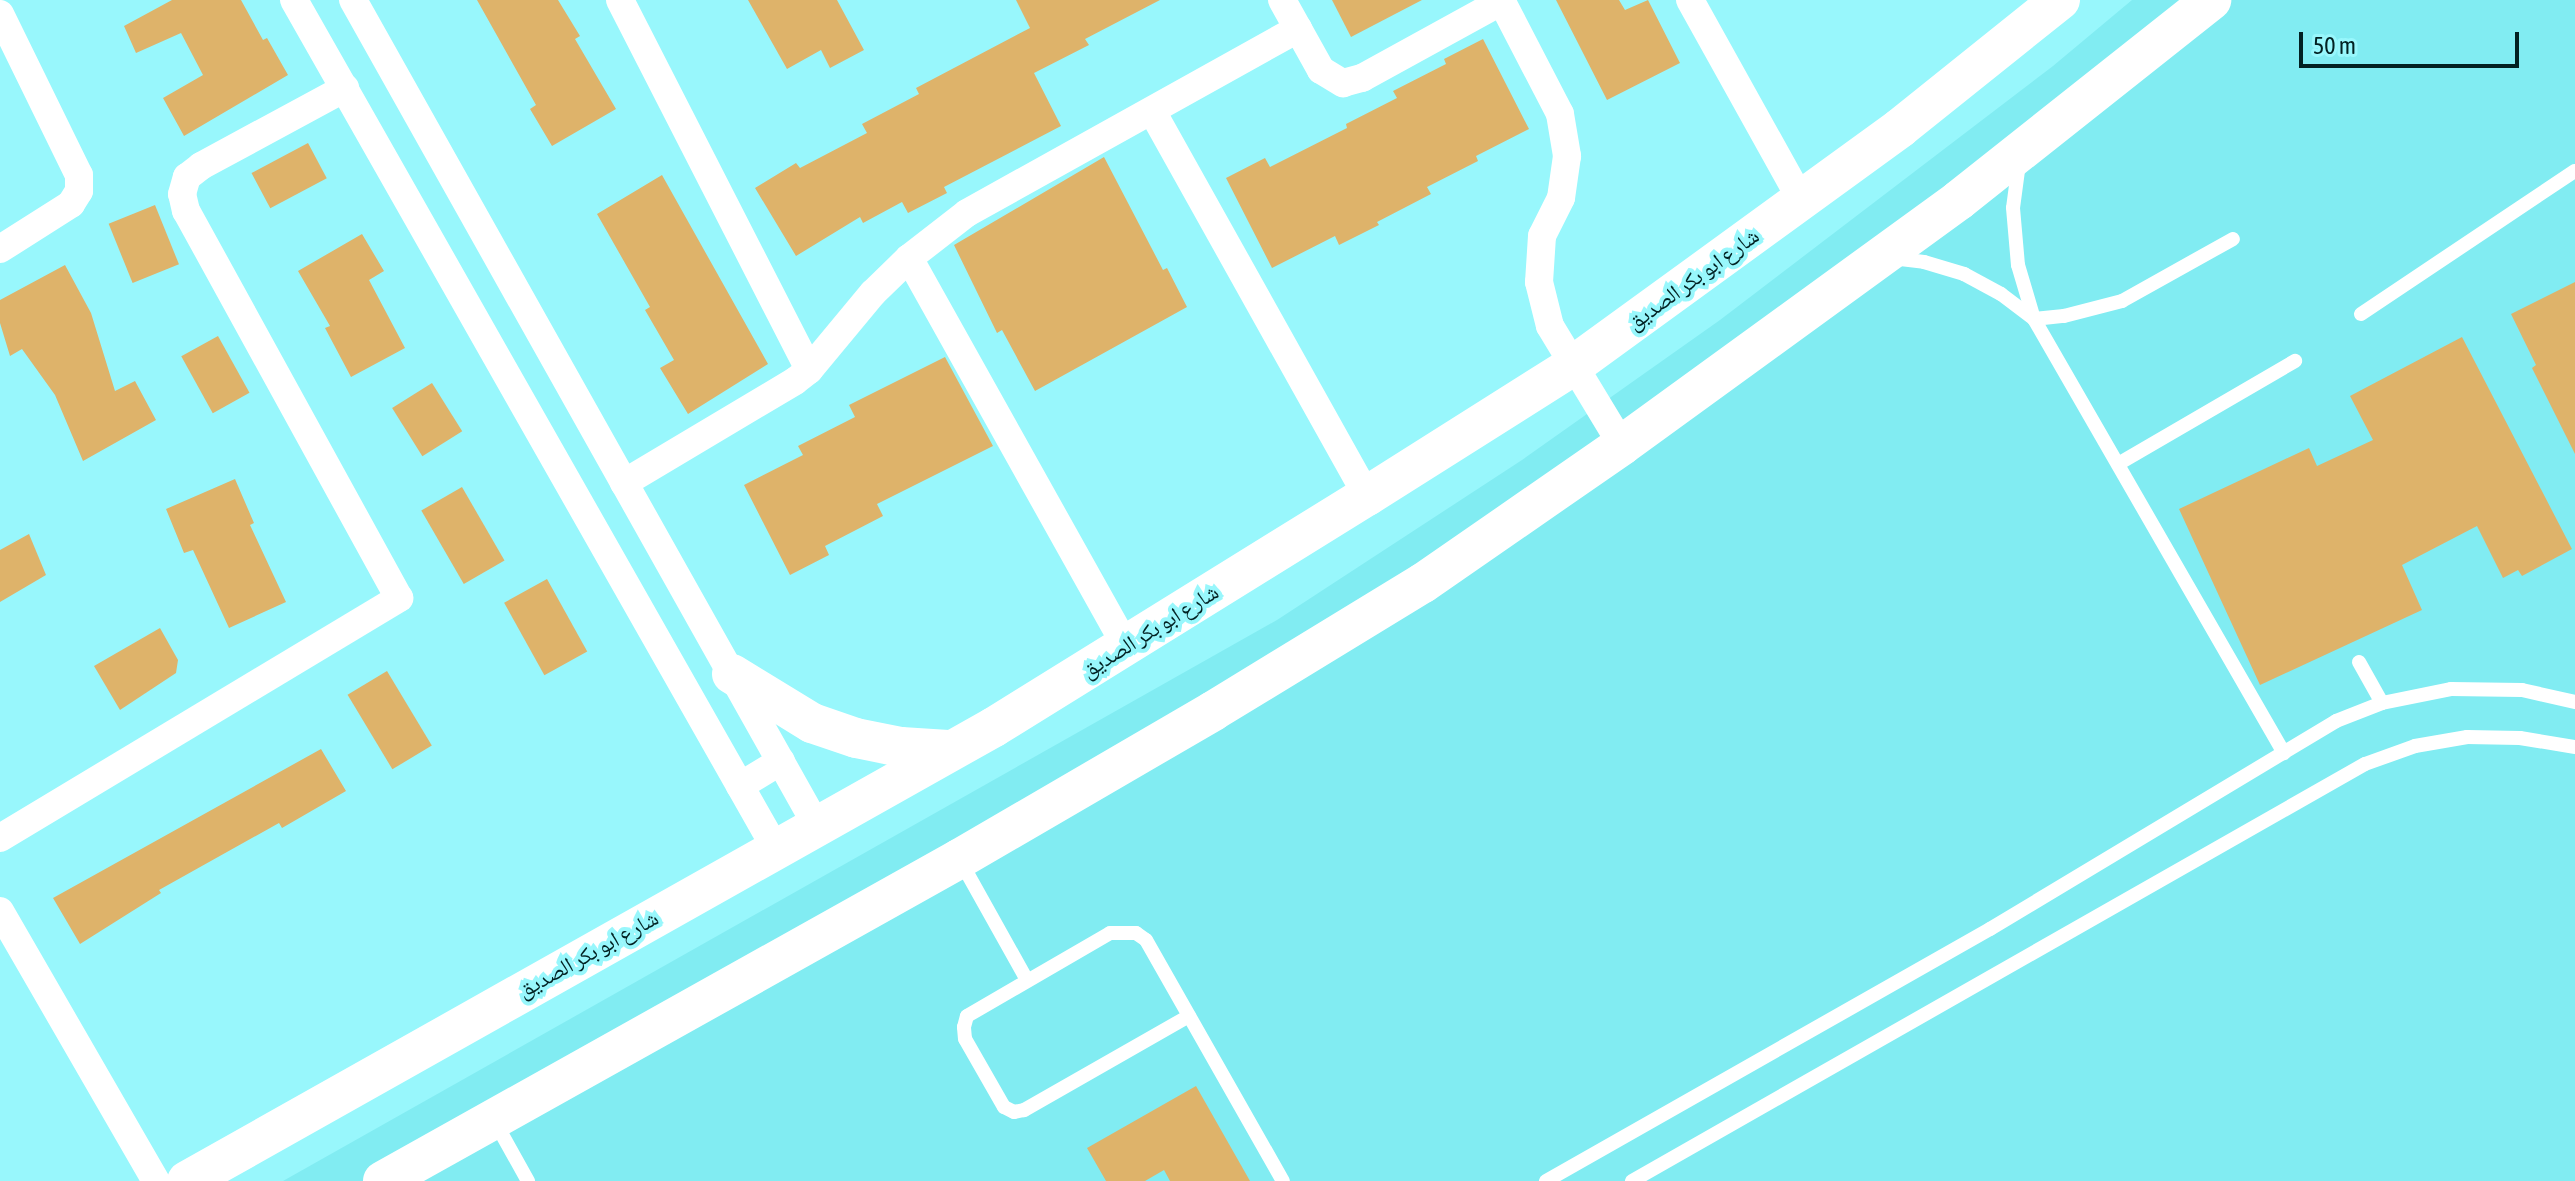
<!DOCTYPE html>
<html>
<head>
<meta charset="utf-8">
<style>
  body { margin:0 }
  #map { position:relative; width:2575px; height:1181px; overflow:hidden; background:#98f7fc; font-family:"Asap Condensed","Noto Naskh Arabic",sans-serif }
  div>[style] { position:absolute }
  .built>* { inset:0; background:#81ecf2 }
  .building>* { inset:0; background:#deb36a; transform-origin:0 0 }
  .service>* { height:14px; margin:-7px; padding:0 7px; transform-origin:7px; border-radius:7px; background:#fff }
  .minor>* { height:28px; margin:-14px; padding:0 14px; transform-origin:14px; border-radius:14px; background:#fff }
  .secondary>* { height:40px; margin:-20px; padding:0 20px; transform-origin:20px; border-radius:20px; background:#fff }
  span { translate:-50% -50%; white-space:nowrap; text-align:center; line-height:1.15; -webkit-text-stroke:8px #98f7fc; paint-order:stroke }
  .street-label { font-size:22px; color:#022122 }
  .scale { position:absolute; left:2299px; top:32px; width:220px; height:36px; box-sizing:border-box; border:4px solid #022122; border-top:0; padding-left:10px; font-size:24px; line-height:28px; white-space:nowrap; color:#022122; -webkit-text-stroke:6px #98f7fc; paint-order:stroke }
</style>
</head>
<body>
<div id="map">
  <div class="built">
    <i style="clip-path:polygon(2132px 0,2575px 0,2575px 1181px,283px 1181px,1277px 620px,1522px 460px,1720px 320px,2053px 66px)"></i>
  </div>
  <div class="building">
    <i style="clip-path:polygon(172px 0,241px 0,263px 40px,267px 38px,288px 75px,184px 136px,163px 98px,203px 75px,181px 33px,136px 53px,124px 26px)"></i>
    <i style="clip-path:polygon(477px 0,558px 0,580px 36px,575px 39px,616px 109px,552px 146px,530px 109px,536px 105px)"></i>
    <i style="clip-path:polygon(748px 0,837px 0,864px 50px,830px 68px,821px 50px,787px 69px)"></i>
    <i style="clip-path:polygon(1016px 0,1160px 0,1085px 39px,1089px 45px,1034px 73px,1061px 126px,944px 187px,947px 193px,908px 213px,902px 202px,863px 223px,860px 217px,796px 256px,755px 188px,796px 163px,800px 168px,867px 133px,862px 124px,919px 94px,916px 88px,1030px 28px)"></i>
    <i style="clip-path:polygon(1332px 0,1422px 0,1351px 37px)"></i>
    <i style="clip-path:polygon(1556px 0,1619px 0,1625px 10px,1648px 0,1680px 63px,1607px 100px)"></i>
    <i style="clip-path:polygon(1483px 39px,1529px 129px,1476px 156px,1478px 161px,1427px 187px,1431px 194px,1377px 222px,1379px 225px,1339px 245px,1335px 236px,1272px 268px,1226px 178px,1265px 158px,1270px 167px,1347px 128px,1346px 124px,1397px 98px,1393px 91px,1446px 64px,1444px 59px)"></i>
    <i style="left:308px;top:143px;width:40px;height:64px;rotate:62deg"></i>
    <i style="clip-path:polygon(1104px 157px,1163px 270px,1167px 268px,1187px 307px,1035px 391px,1002px 330px,997px 333px,954px 245px)"></i>
    <i style="clip-path:polygon(662px 175px,768px 364px,688px 414px,660px 368px,674px 360px,645px 310px,650px 307px,597px 214px)"></i>
    <i style="left:155px;top:205px;width:64px;height:50px;rotate:68deg"></i>
    <i style="clip-path:polygon(362px 234px,384px 271px,369px 280px,405px 348px,351px 377px,325px 328px,330px 326px,298px 271px)"></i>
    <i style="clip-path:polygon(65px 265px,91px 313px,115px 391px,135px 381px,156px 420px,83px 461px,55px 395px,22px 349px,10px 356px,0 323px,0 300px)"></i>
    <i style="clip-path:polygon(2575px 282px,2575px 454px,2532px 368px,2536px 365px,2511px 314px)"></i>
    <i style="left:218px;top:336px;width:65px;height:42px;rotate:61deg"></i>
    <i style="clip-path:polygon(2462px 337px,2572px 549px,2522px 576px,2518px 570px,2503px 578px,2477px 526px,2402px 565px,2422px 610px,2260px 685px,2179px 509px,2309px 448px,2317px 466px,2373px 440px,2350px 396px)"></i>
    <i style="clip-path:polygon(945px 357px,993px 446px,877px 504px,883px 516px,825px 546px,829px 555px,790px 575px,744px 485px,803px 455px,798px 446px,855px 417px,849px 405px)"></i>
    <i style="left:432px;top:383px;width:57px;height:47px;rotate:58deg"></i>
    <i style="clip-path:polygon(235px 479px,254px 523px,250px 525px,286px 602px,229px 628px,193px 550px,184px 553px,166px 509px)"></i>
    <i style="left:462px;top:487px;width:85px;height:47px;rotate:60deg"></i>
    <i style="clip-path:polygon(29px 534px,46px 575px,0 602px,0 550px)"></i>
    <i style="left:547px;top:579px;width:83px;height:49px;rotate:61deg"></i>
    <i style="clip-path:polygon(160px 628px,178px 660px,176px 673px,120px 710px,94px 666px)"></i>
    <i style="left:387px;top:671px;width:87px;height:46px;rotate:59deg"></i>
    <i style="clip-path:polygon(321px 749px,346px 791px,282px 828px,279px 823px,159px 890px,161px 893px,80px 944px,53px 898px)"></i>
    <i style="clip-path:polygon(1196px 1086px,1250px 1181px,1170px 1181px,1164px 1170px,1145px 1181px,1106px 1181px,1087px 1148px)"></i>
  </div>
  <div class="service">
    <i style="left:2019px;top:163px;width:45px;rotate:97.6deg"></i>
    <i style="left:2013px;top:208px;width:57px;rotate:85deg"></i>
    <i style="left:2018px;top:265px;width:56px;rotate:73.5deg"></i>
    <i style="left:2034px;top:319px;width:501px;rotate:60.06deg"></i>
    <i style="left:1892px;top:258px;width:32px;rotate:7deg"></i>
    <i style="left:1924px;top:262px;width:42px;rotate:16.7deg"></i>
    <i style="left:1964px;top:274px;width:42px;rotate:28.4deg"></i>
    <i style="left:2001px;top:294px;width:41px;rotate:37.1deg"></i>
    <i style="left:2034px;top:319px;width:30px;rotate:-6deg"></i>
    <i style="left:2064px;top:316px;width:60px;rotate:-14.5deg"></i>
    <i style="left:2122px;top:301px;width:127px;rotate:-29.2deg"></i>
    <i style="left:2361px;top:314px;width:257px;rotate:-33.8deg"></i>
    <i style="left:2118px;top:464px;width:205px;rotate:-30.2deg"></i>
    <i style="left:2359px;top:662px;width:47px;rotate:60.7deg"></i>
    <i style="left:961px;top:862px;width:135px;rotate:60.8deg"></i>
    <i style="left:1189px;top:1016px;width:190px;rotate:150.3deg"></i>
    <i style="left:1024px;top:1110px;width:10px;rotate:169deg"></i>
    <i style="left:1014px;top:1112px;width:11px;rotate:-153deg"></i>
    <i style="left:1004px;top:1107px;width:78px;rotate:-119.8deg"></i>
    <i style="left:965px;top:1039px;width:12px;rotate:-95deg"></i>
    <i style="left:964px;top:1027px;width:11px;rotate:-75deg"></i>
    <i style="left:967px;top:1016px;width:165px;rotate:-30.1deg"></i>
    <i style="left:1110px;top:933px;width:26px"></i>
    <i style="left:1136px;top:933px;width:12px;rotate:35deg"></i>
    <i style="left:1146px;top:940px;width:277px;rotate:60.4deg"></i>
    <i style="left:494px;top:1120px;width:70px;rotate:60.9deg"></i>
    <i style="left:1546px;top:1181px;width:511px;rotate:-29.58deg"></i>
    <i style="left:1990px;top:929px;width:404px;rotate:-31deg"></i>
    <i style="left:2336px;top:721px;width:49px;rotate:-21.4deg"></i>
    <i style="left:2382px;top:703px;width:70px;rotate:-11.5deg"></i>
    <i style="left:2451px;top:689px;width:71px;rotate:0.8deg"></i>
    <i style="left:2522px;top:690px;width:54px;rotate:12.8deg"></i>
    <i style="left:1632px;top:1181px;width:843px;rotate:-29.64deg"></i>
    <i style="left:2365px;top:764px;width:53px;rotate:-19.8deg"></i>
    <i style="left:2415px;top:746px;width:53px;rotate:-9.8deg"></i>
    <i style="left:2467px;top:737px;width:53px;rotate:1.1deg"></i>
    <i style="left:2520px;top:738px;width:56px;rotate:9.3deg"></i>
  </div>
  <div class="minor">
    <i style="left:294px;top:0;width:979px;rotate:60.42deg"></i>
    <i style="left:353px;top:0;width:950px;rotate:60.68deg"></i>
    <i style="left:620px;top:0;width:415px;rotate:62.9deg"></i>
    <i style="left:1282px;top:0;width:80px;rotate:60.9deg"></i>
    <i style="left:1321px;top:70px;width:26px;rotate:31deg"></i>
    <i style="left:1343px;top:83px;width:20px;rotate:-15deg"></i>
    <i style="left:1362px;top:78px;width:160px;rotate:-28.8deg"></i>
    <i style="left:1501px;top:0;width:128px;rotate:62.6deg"></i>
    <i style="left:1560px;top:114px;width:43px;rotate:80.5deg"></i>
    <i style="left:1567px;top:156px;width:42px;rotate:98.1deg"></i>
    <i style="left:1561px;top:198px;width:42px;rotate:116.6deg"></i>
    <i style="left:1542px;top:236px;width:46px;rotate:93.7deg"></i>
    <i style="left:1539px;top:282px;width:45px;rotate:76deg"></i>
    <i style="left:1550px;top:326px;width:139px;rotate:58.8deg"></i>
    <i style="left:1690px;top:0;width:230px;rotate:60.9deg"></i>
    <i style="left:0;top:14px;width:179px;rotate:63.9deg"></i>
    <i style="left:79px;top:175px;width:16px;rotate:90deg"></i>
    <i style="left:79px;top:191px;width:15px;rotate:122deg"></i>
    <i style="left:71px;top:204px;width:84px;rotate:147.6deg"></i>
    <i style="left:1152px;top:111px;width:441px;rotate:60.8deg"></i>
    <i style="left:909px;top:258px;width:445px;rotate:60.8deg"></i>
    <i style="left:624px;top:483px;width:199px;rotate:-30.8deg"></i>
    <i style="left:795px;top:381px;width:18px;rotate:-38deg"></i>
    <i style="left:809px;top:370px;width:100px;rotate:-50.3deg"></i>
    <i style="left:873px;top:293px;width:50px;rotate:-44.2deg"></i>
    <i style="left:909px;top:258px;width:73px;rotate:-37.8deg"></i>
    <i style="left:967px;top:213px;width:379px;rotate:-29.1deg"></i>
    <i style="left:740px;top:786px;width:48px;rotate:-31.4deg"></i>
    <i style="left:0;top:838px;width:466px;rotate:-31deg"></i>
    <i style="left:399px;top:598px;width:442px;rotate:-118.8deg"></i>
    <i style="left:186px;top:211px;width:17px;rotate:-103deg"></i>
    <i style="left:182px;top:194px;width:18px;rotate:-74deg"></i>
    <i style="left:187px;top:177px;width:18px;rotate:-38deg"></i>
    <i style="left:201px;top:166px;width:164px;rotate:-28.4deg"></i>
    <i style="left:0;top:911px;width:312px;rotate:60deg"></i>
  </div>
  <div class="secondary">
    <i style="left:732px;top:674px;width:94px;rotate:31.5deg"></i>
    <i style="left:812px;top:723px;width:46px;rotate:18.8deg"></i>
    <i style="left:856px;top:738px;width:46px;rotate:11.3deg"></i>
    <i style="left:901px;top:747px;width:47px;rotate:3.7deg"></i>
    <i style="left:187px;top:1181px;width:926px;rotate:-29.36deg"></i>
    <i style="left:994px;top:727px;width:439px;rotate:-31.8deg"></i>
    <i style="left:1367px;top:496px;width:245px;rotate:-32.3deg"></i>
    <i style="left:1574px;top:365px;width:403px;rotate:-36deg"></i>
    <i style="left:1900px;top:128px;width:205px;rotate:-38.7deg"></i>
    <i style="left:383px;top:1181px;width:660px;rotate:-29.21deg"></i>
    <i style="left:959px;top:859px;width:294px;rotate:-30.2deg"></i>
    <i style="left:1213px;top:711px;width:246px;rotate:-31.4deg"></i>
    <i style="left:1423px;top:583px;width:242px;rotate:-34.7deg"></i>
    <i style="left:1622px;top:445px;width:417px;rotate:-36deg"></i>
    <i style="left:1959px;top:200px;width:322px;rotate:-38.4deg"></i>
  </div>
  <div class="street-label">
    <span style="left:1693px;top:279px;rotate:-36deg">شارع ابو بكر الصديق</span>
    <span style="left:1150px;top:631px;rotate:-32deg">شارع ابو بكر الصديق</span>
    <span style="left:588px;top:954px;rotate:-29deg">شارع ابو بكر الصديق</span>
  </div>
  <div class="scale">50 m</div>
</div>
</body>
</html>
